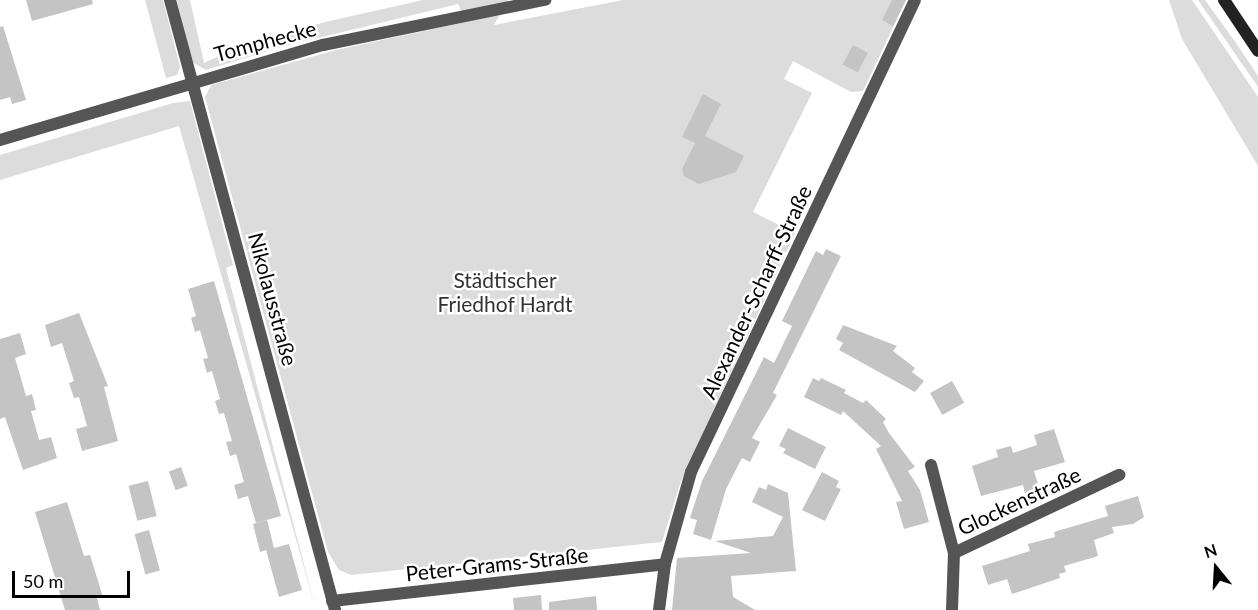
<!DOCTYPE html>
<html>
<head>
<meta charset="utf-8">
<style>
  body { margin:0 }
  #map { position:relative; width:1258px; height:610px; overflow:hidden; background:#fff; font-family:Lato,sans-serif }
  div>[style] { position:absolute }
  .green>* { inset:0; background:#dcdcdc }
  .building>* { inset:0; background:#c4c4c4; transform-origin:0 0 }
  .street>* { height:12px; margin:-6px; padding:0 6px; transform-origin:6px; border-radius:6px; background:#555 }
  .secondary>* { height:12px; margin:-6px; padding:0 6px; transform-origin:6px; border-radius:6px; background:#222 }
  span { translate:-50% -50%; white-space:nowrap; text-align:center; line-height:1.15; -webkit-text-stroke:5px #fff; paint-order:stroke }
  .street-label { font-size:21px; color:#000 }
  .park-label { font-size:21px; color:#333 }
  .north { position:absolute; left:1186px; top:538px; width:60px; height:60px; -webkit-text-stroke:4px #fff; paint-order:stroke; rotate:342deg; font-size:16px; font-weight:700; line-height:24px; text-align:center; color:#000 }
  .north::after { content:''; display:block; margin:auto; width:21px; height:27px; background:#000; clip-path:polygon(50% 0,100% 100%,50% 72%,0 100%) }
  .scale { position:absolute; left:12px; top:571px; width:118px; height:27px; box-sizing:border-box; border:3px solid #000; border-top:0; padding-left:8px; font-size:18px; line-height:21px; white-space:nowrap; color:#000; -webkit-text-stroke:4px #fff; paint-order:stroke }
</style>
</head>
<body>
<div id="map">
  <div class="green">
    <i style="clip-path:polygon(145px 0,163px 0,180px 67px,177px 75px,166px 78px)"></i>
    <i style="clip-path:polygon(177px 0,190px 0,204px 63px,234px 49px,325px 22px,423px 0,508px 0,494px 25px,623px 0,906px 0,863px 91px,851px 92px,793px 61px,784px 79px,812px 93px,753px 212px,795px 233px,681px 481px,662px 542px,351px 575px,339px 570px,328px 552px,205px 97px,211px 85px,336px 50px,466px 22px,458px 4px,281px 47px,206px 70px,192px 62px)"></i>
    <i style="clip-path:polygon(1169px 0,1192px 0,1258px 97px,1258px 166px,1182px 39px)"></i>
    <i style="clip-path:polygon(1198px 0,1205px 0,1236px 43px,1258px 76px,1258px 87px)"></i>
    <i style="clip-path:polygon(190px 101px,233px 265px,226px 268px,316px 610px,179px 126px,0 180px,0 155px,173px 103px)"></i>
  </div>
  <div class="building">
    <i style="clip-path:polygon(26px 0,92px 0,93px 4px,32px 21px)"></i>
    <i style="clip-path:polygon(892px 0,906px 0,893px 26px,882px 20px)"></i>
    <i style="clip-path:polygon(3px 26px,26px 100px,12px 104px,10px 97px,0 100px,0 27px)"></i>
    <i style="left:853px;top:45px;width:17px;height:22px;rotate:28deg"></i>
    <i style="clip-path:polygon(703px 94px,721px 104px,705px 136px,744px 156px,736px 172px,699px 184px,684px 176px,682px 169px,695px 143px,682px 137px)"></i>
    <i style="clip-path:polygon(826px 249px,841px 256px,773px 393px,777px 395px,752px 438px,760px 442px,750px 462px,742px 458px,726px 489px,711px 540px,693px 534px,697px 520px,690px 518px,702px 481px,764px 357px,774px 363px,792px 326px,782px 321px,816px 251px,823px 255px)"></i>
    <i style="clip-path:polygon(214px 281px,281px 516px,256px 523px,248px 496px,238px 499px,234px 485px,244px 482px,236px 454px,230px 456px,226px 442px,232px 441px,224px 413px,219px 414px,215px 401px,220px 399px,212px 371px,207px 373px,203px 359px,208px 358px,200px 330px,195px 332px,191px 318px,196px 316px,188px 289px)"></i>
    <i style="clip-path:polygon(79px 313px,108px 386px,104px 387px,118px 441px,82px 451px,76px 429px,87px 426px,79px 397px,74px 398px,69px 383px,74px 381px,62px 343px,51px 347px,45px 325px)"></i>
    <i style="clip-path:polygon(843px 325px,897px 346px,893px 351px,915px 368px,912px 372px,924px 381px,915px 392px,839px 350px,843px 343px,836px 339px)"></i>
    <i style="clip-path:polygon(20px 333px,26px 354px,15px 358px,26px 396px,32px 394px,36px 410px,31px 411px,39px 440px,51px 437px,57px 458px,23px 470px,5px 417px,0 419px,0 339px)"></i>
    <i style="clip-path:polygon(813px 378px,819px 381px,821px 378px,846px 390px,844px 393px,863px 403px,866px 400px,886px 419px,883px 422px,889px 433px,915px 467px,908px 471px,920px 490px,929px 522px,904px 529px,896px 502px,902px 501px,876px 449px,881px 446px,843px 411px,841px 415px,804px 397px)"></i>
    <i style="left:952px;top:381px;width:25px;height:25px;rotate:61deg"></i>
    <i style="clip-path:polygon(788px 428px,826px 447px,815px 469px,783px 453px,786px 449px,779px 446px)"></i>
    <i style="clip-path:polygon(1054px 429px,1065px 462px,1034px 471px,1040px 490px,1025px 494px,1023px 485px,981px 496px,972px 466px,998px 457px,996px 450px,1011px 446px,1013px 453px,1037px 445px,1034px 435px)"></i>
    <i style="left:181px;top:467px;width:20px;height:13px;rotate:70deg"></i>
    <i style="clip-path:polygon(822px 472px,839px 481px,836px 487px,841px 489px,825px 521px,802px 510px)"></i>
    <i style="left:148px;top:481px;width:36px;height:20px;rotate:76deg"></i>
    <i style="clip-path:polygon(768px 484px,788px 493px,796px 571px,731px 576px,733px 597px,755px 610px,672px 610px,677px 558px,751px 553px,715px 541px,773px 536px,783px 517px,752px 502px,759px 487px,766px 490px)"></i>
    <i style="clip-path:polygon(1138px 496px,1144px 517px,1133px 524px,1112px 527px,1114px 533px,1094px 540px,1098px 556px,1064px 566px,1066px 572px,1059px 574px,1060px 578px,1012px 594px,1007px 579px,988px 585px,982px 566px,1030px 551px,1028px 544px,1055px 537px,1054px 532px,1108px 516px,1105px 506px)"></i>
    <i style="clip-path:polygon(67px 502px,84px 556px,90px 555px,103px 597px,97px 598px,100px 610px,65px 610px,35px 512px)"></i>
    <i style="clip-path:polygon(267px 520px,274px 548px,289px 544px,302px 590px,279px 597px,266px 550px,260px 552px,253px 524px)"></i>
    <i style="left:149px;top:530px;width:42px;height:15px;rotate:75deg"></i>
    <i style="clip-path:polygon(541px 595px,542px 610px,514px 610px,513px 598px)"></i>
    <i style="clip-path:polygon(596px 596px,597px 610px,549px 610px,549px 602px)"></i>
  </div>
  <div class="street">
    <i style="left:170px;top:0;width:632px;rotate:74.86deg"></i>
    <i style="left:0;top:140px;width:337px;rotate:-16.4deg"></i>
    <i style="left:323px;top:45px;width:227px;rotate:-11.5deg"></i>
    <i style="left:931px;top:465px;width:91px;rotate:75.4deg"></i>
    <i style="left:332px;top:601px;width:335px;rotate:-6.3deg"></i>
    <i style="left:659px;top:610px;width:46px;rotate:-82.6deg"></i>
    <i style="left:665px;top:564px;width:96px;rotate:-74.2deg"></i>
    <i style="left:691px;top:472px;width:522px;rotate:-64.61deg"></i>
    <i style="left:952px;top:610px;width:57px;rotate:-88deg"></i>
    <i style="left:954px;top:553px;width:183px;rotate:-25.3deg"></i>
  </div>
  <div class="secondary">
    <i style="left:1224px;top:0;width:61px;rotate:56.3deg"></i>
  </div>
  <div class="street-label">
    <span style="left:265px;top:41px;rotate:-15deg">Tomphecke</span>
    <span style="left:756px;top:292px;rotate:-65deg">Alexander-Scharff-Straße</span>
    <span style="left:273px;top:299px;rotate:75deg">Nikolausstraße</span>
    <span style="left:1019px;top:501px;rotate:-25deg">Glockenstraße</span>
    <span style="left:497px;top:564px;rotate:-6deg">Peter-Grams-Straße</span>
  </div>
  <div class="park-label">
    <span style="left:505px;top:292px">Städtischer<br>Friedhof Hardt</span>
  </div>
  <div class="north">N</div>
  <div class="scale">50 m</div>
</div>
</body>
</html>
